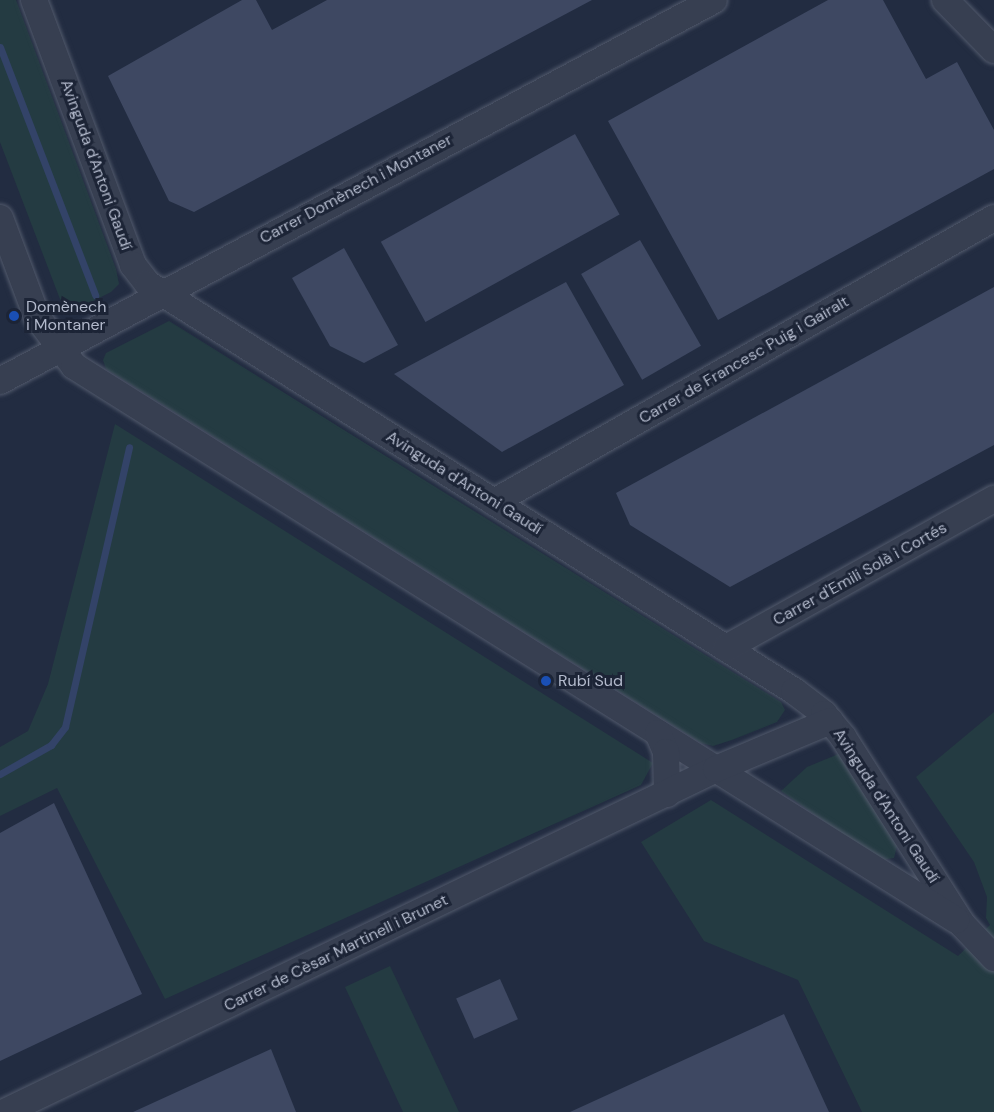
<!DOCTYPE html>
<html>
<head>
<meta charset="utf-8">
<style>
  body { margin:0 }
  #map { position:relative; width:994px; height:1112px; overflow:hidden; background:#222c41; font-family:"DM Sans",sans-serif }
  div>[style] { position:absolute }
  .green>* { inset:0; background:#243b42 }
  .stream>* { height:7px; margin:-3.5px; padding:0 3.5px; transform-origin:3.5px; border-radius:3.5px; background:#334368 }
  .building>* { inset:0; background:#3e4862; transform-origin:0 0 }
  .roads { filter:drop-shadow(0 0 2px #525a6c) drop-shadow(0 0 2px #525a6c) }
  .street>* { height:26px; margin:-13px; padding:0 13px; transform-origin:13px; border-radius:13px; background:#373f51 }
  .dots>* { width:16px; height:16px; translate:-50% -50%; box-sizing:border-box; border:3px solid #1c2436; border-radius:50% }
  span { translate:-50% -50%; white-space:nowrap; text-align:center; line-height:1.15; -webkit-text-stroke:6px #1c2436; paint-order:stroke }
  .street-label { font-size:16px; color:#b3bacc }
  .poi-label { font-size:16px; color:#b3bacc }
  .left { translate:0 -50%; text-align:left }
</style>
</head>
<body>
<div id="map">
  <div class="green">
    <i style="clip-path:polygon(0 0,16px 0,116px 269px,119px 284px,111px 292px,71px 312px,60px 299px,0 142px)"></i>
    <i style="clip-path:polygon(169px 321px,781px 702px,785px 710px,777px 722px,732px 740px,713px 746px,701px 743px,106px 369px,103px 360px,106px 353px)"></i>
    <i style="clip-path:polygon(115px 424px,653px 763px,641px 785px,165px 999px,57px 788px,0 816px,0 747px,28px 731px,48px 684px)"></i>
    <i style="clip-path:polygon(994px 712px,994px 1112px,862px 1112px,798px 980px,704px 941px,641px 842px,711px 800px,958px 956px,990px 925px,986px 918px,987px 897px,974px 862px,916px 777px)"></i>
    <i style="clip-path:polygon(841px 753px,897px 846px,894px 858px,879px 860px,781px 791px,807px 767px)"></i>
    <i style="clip-path:polygon(390px 966px,459px 1112px,403px 1112px,345px 987px)"></i>
  </div>
  <div class="stream">
    <i style="left:0;top:47px;width:266px;rotate:69deg"></i>
    <i style="left:0;top:774px;width:59px;rotate:-29.6deg"></i>
    <i style="left:51px;top:745px;width:23px;rotate:-52deg"></i>
    <i style="left:65px;top:727px;width:287px;rotate:-77.1deg"></i>
  </div>
  <div class="building">
    <i style="clip-path:polygon(242px 0,256px 0,272px 30px,327px 0,592px 0,194px 212px,169px 201px,108px 76px)"></i>
    <i style="clip-path:polygon(828px 0,883px 0,926px 79px,957px 62px,994px 130px,994px 169px,718px 320px,608px 121px)"></i>
    <i style="left:575px;top:134px;width:92px;height:222px;rotate:61deg"></i>
    <i style="left:640px;top:240px;width:122px;height:68px;rotate:60deg"></i>
    <i style="clip-path:polygon(344px 248px,398px 345px,364px 363px,330px 346px,292px 278px)"></i>
    <i style="clip-path:polygon(566px 282px,624px 385px,502px 452px,394px 374px)"></i>
    <i style="clip-path:polygon(994px 287px,994px 445px,730px 587px,630px 525px,616px 493px)"></i>
    <i style="clip-path:polygon(54px 803px,142px 994px,0 1061px,0 833px)"></i>
    <i style="left:500px;top:979px;width:44px;height:48px;rotate:66deg"></i>
    <i style="clip-path:polygon(784px 1014px,829px 1112px,570px 1112px)"></i>
    <i style="clip-path:polygon(271px 1049px,296px 1112px,133px 1112px)"></i>
  </div>
  <div class="roads">
    <div class="street">
      <i style="left:34px;top:0;width:283px;rotate:69.5deg"></i>
      <i style="left:133px;top:265px;width:24px;rotate:52deg"></i>
      <i style="left:148px;top:284px;width:764px;rotate:32.21deg"></i>
      <i style="left:794px;top:691px;width:38px;rotate:37deg"></i>
      <i style="left:824px;top:714px;width:30px;rotate:50deg"></i>
      <i style="left:843px;top:737px;width:222px;rotate:57.5deg"></i>
      <i style="left:962px;top:924px;width:47px;rotate:46.7deg"></i>
      <i style="left:945px;top:0;width:70px;rotate:45.6deg"></i>
      <i style="left:0;top:218px;width:106px;rotate:69.5deg"></i>
      <i style="left:37px;top:317px;width:61px;rotate:52.9deg"></i>
      <i style="left:74px;top:366px;width:1042px;rotate:32.13deg"></i>
      <i style="left:0;top:381px;width:809px;rotate:-28.08deg"></i>
      <i style="left:494px;top:502px;width:575px;rotate:-29.6deg"></i>
      <i style="left:726px;top:648px;width:307px;rotate:-29.1deg"></i>
      <i style="left:658px;top:733px;width:21px;rotate:67deg"></i>
      <i style="left:666px;top:752px;width:42px;rotate:88.6deg"></i>
      <i style="left:5px;top:1112px;width:789px;rotate:-25.75deg"></i>
      <i style="left:716px;top:769px;width:124px;rotate:-22.8deg"></i>
    </div>
  </div>
  <div class="dots">
    <i style="left:14px;top:316px;background:#1a4fb4"></i>
    <i style="left:546px;top:681px;background:#1a4fb4"></i>
  </div>
  <div class="street-label">
    <span style="left:96px;top:165px;rotate:70deg">Avinguda d'Antoni Gaudí</span>
    <span style="left:356px;top:189px;rotate:-28deg">Carrer Domènech i Montaner</span>
    <span style="left:744px;top:360px;rotate:-30deg">Carrer de Francesc Puig i Gairalt</span>
    <span style="left:464px;top:483px;rotate:32deg">Avinguda d'Antoni Gaudí</span>
    <span style="left:860px;top:574px;rotate:-29deg">Carrer d'Emili Solà i Cortés</span>
    <span style="left:886px;top:806px;rotate:57deg">Avinguda d'Antoni Gaudí</span>
    <span style="left:336px;top:953px;rotate:-26deg">Carrer de Cèsar Martinell i Brunet</span>
  </div>
  <div class="poi-label">
    <span class="left" style="left:26px;top:316px">Domènech<br>i Montaner</span>
    <span class="left" style="left:558px;top:681px">Rubí Sud</span>
  </div>
</div>
</body>
</html>
